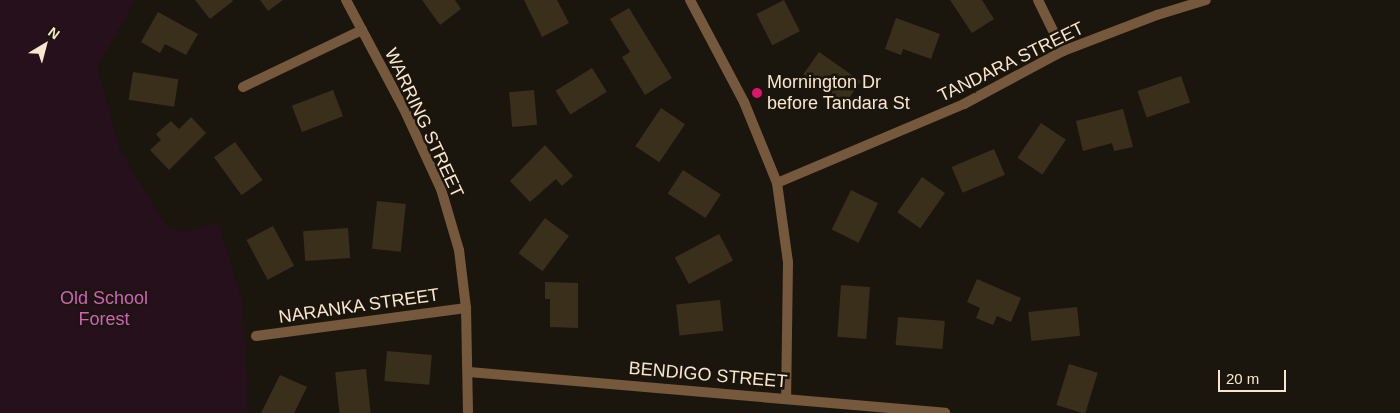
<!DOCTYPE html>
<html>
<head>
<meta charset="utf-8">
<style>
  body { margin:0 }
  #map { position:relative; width:1400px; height:413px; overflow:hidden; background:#1b160d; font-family:Helvetica,sans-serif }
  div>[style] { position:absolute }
  .green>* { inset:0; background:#25101c }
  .building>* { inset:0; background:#3a2f1b; transform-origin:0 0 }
  .street>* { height:10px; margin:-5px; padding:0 5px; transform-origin:5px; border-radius:5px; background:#76583c }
  .dots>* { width:14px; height:14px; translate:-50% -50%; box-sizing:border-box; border:2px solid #1b160d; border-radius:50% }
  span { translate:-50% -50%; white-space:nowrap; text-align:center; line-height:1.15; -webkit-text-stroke:5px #1b160d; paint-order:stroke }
  .street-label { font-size:18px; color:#fae6cc }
  .poi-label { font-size:18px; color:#fae6cc }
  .left { translate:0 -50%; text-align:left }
  .park-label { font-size:18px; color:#d35fbc }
  .north { position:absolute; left:20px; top:20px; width:50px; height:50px; -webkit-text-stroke:4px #1b160d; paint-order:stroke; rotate:37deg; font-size:14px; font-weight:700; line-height:20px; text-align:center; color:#fae6cc }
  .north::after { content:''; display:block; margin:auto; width:18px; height:22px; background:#fae6cc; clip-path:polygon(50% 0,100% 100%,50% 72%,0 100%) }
  .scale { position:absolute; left:1218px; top:370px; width:68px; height:22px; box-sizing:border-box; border:2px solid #fae6cc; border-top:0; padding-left:6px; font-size:15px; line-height:18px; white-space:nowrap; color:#fae6cc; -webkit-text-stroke:4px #1b160d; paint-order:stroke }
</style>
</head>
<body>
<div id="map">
  <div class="green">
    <i style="clip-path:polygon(0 0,135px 0,97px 68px,120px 150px,165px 225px,183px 232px,218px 223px,243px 304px,248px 413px,0 413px)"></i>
  </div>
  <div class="building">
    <i style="clip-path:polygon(195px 0,232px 0,233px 1px,210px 19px)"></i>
    <i style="clip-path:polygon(260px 0,283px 0,268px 11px)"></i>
    <i style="clip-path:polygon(422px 0,455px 0,461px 9px,440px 25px)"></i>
    <i style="clip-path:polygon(524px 0,557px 0,569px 23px,542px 37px)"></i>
    <i style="left:784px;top:0;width:35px;height:31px;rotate:63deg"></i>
    <i style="clip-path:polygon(950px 0,982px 0,994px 19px,972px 33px)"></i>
    <i style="clip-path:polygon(629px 8px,672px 78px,645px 95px,622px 57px,630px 52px,610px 19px)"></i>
    <i style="clip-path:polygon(158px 12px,198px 34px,186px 55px,165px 44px,160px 53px,141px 42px)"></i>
    <i style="clip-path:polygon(896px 18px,940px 34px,931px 59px,903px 49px,901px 55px,885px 49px)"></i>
    <i style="left:819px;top:52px;width:51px;height:27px;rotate:35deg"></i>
    <i style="left:592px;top:68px;width:28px;height:43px;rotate:58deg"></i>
    <i style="left:133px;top:72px;width:46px;height:28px;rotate:9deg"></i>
    <i style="left:1181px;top:76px;width:28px;height:46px;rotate:71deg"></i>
    <i style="left:333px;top:90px;width:28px;height:44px;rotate:69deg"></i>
    <i style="left:534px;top:90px;width:35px;height:25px;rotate:85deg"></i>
    <i style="left:661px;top:108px;width:29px;height:46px;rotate:34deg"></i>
    <i style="clip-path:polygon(1123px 109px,1133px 147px,1114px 151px,1112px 143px,1083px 151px,1076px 121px)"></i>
    <i style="clip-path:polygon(191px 117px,206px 133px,169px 170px,150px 150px,161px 140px,156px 134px,171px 121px,179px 129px)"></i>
    <i style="left:1041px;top:123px;width:30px;height:42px;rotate:34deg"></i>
    <i style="left:235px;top:142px;width:47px;height:26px;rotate:54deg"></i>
    <i style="clip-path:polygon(545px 145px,573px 176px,562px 186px,556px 179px,530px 202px,510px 181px)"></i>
    <i style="left:994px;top:149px;width:28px;height:46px;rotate:67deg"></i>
    <i style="left:683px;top:170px;width:45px;height:28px;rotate:33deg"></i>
    <i style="left:922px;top:177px;width:28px;height:43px;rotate:35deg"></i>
    <i style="left:851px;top:190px;width:30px;height:44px;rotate:26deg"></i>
    <i style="left:377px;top:201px;width:29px;height:48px;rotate:6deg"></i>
    <i style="left:545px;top:218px;width:30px;height:44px;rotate:37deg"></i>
    <i style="left:273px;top:226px;width:45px;height:30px;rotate:62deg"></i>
    <i style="left:348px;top:228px;width:30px;height:45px;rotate:86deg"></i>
    <i style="left:719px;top:234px;width:30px;height:50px;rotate:62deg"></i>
    <i style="clip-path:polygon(977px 279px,1021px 298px,1011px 322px,997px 316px,993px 325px,976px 318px,980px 308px,967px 302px)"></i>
    <i style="clip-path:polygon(545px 282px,578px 283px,578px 328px,550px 327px,550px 299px,545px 299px)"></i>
    <i style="left:841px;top:285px;width:29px;height:52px;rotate:4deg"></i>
    <i style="left:720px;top:300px;width:31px;height:44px;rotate:84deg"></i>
    <i style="left:1077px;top:307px;width:29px;height:49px;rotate:84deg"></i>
    <i style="left:898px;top:317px;width:47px;height:28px;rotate:5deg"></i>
    <i style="left:387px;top:351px;width:45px;height:30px;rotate:5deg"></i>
    <i style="left:1069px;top:364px;width:30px;height:43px;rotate:17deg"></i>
    <i style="left:366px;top:369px;width:44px;height:31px;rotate:84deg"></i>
    <i style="clip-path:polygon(280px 375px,307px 387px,294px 413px,261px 413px)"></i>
  </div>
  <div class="street">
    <i style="left:346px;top:0;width:123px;rotate:62deg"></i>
    <i style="left:404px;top:109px;width:88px;rotate:65.2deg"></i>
    <i style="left:441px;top:189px;width:64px;rotate:73.6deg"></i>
    <i style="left:459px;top:250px;width:58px;rotate:83.1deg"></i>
    <i style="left:466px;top:308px;width:105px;rotate:88.9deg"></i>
    <i style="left:690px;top:0;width:115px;rotate:62.1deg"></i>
    <i style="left:744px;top:102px;width:87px;rotate:67.8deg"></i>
    <i style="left:777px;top:183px;width:80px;rotate:82.1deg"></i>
    <i style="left:788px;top:262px;width:136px;rotate:90.8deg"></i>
    <i style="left:1038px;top:0;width:57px;rotate:63.9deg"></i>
    <i style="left:243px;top:87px;width:132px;rotate:-25.6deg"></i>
    <i style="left:777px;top:183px;width:203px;rotate:-22.9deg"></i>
    <i style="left:964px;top:104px;width:112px;rotate:-28.2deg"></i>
    <i style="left:1063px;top:51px;width:101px;rotate:-21deg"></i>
    <i style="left:1157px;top:15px;width:51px;rotate:-17deg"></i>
    <i style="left:256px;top:336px;width:212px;rotate:-7.6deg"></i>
    <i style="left:469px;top:372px;width:478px;rotate:4.9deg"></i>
  </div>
  <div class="dots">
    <i style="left:757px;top:93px;background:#de1470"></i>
  </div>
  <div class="street-label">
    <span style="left:1011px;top:62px;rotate:-26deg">TANDARA STREET</span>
    <span style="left:424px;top:123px;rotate:65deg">WARRING STREET</span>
    <span style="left:359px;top:306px;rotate:-8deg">NARANKA STREET</span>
    <span style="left:708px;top:375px;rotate:5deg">BENDIGO STREET</span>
  </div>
  <div class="poi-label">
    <span class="left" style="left:767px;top:93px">Mornington Dr<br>before Tandara St</span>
  </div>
  <div class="park-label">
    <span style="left:104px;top:309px">Old School<br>Forest</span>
  </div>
  <div class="north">N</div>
  <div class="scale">20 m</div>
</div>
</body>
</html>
